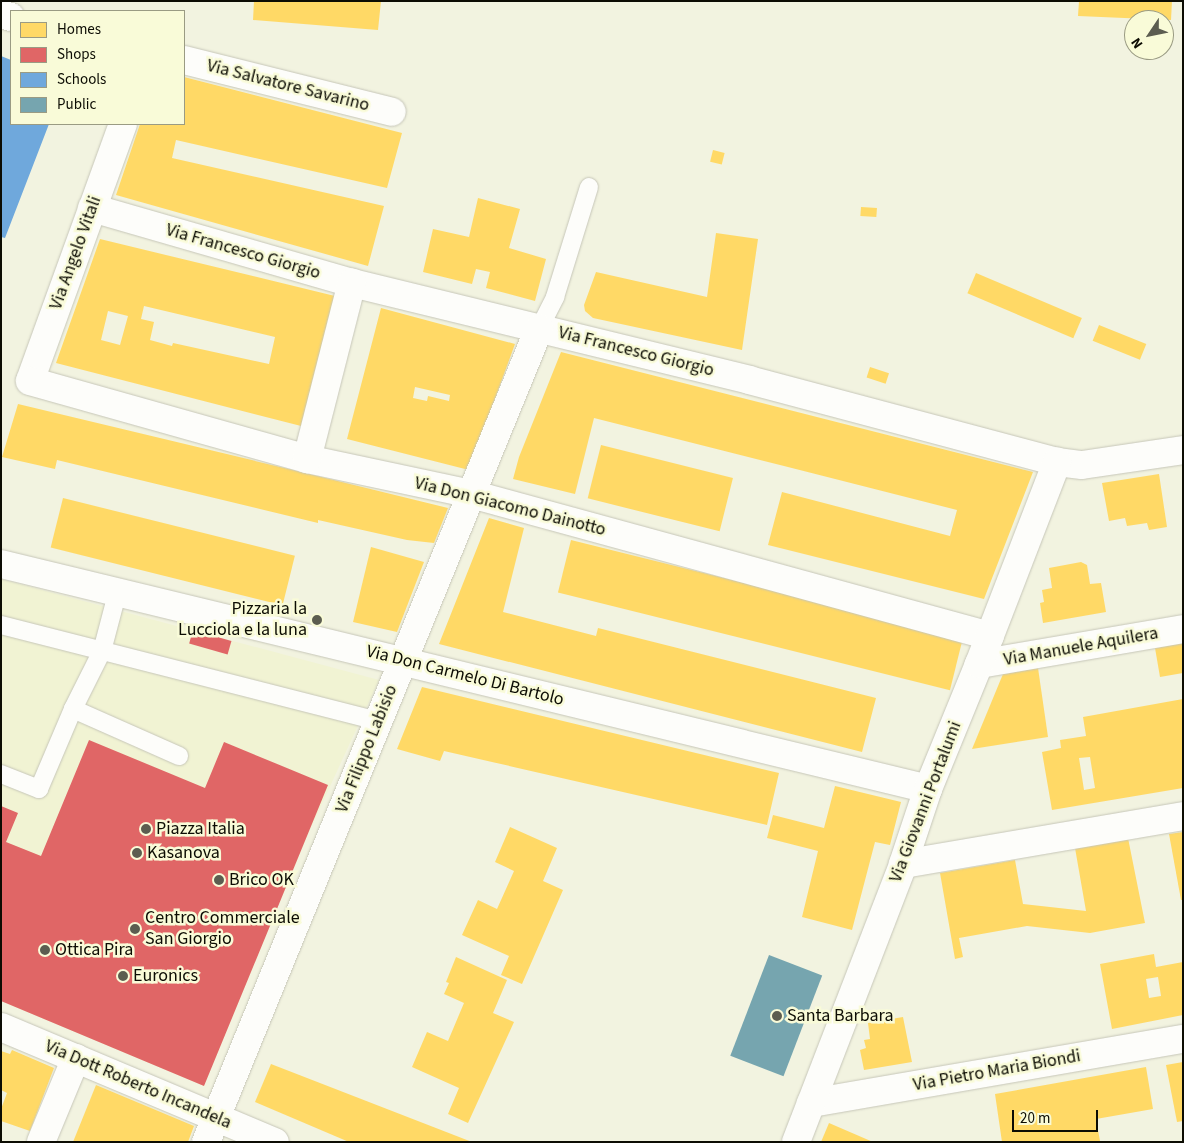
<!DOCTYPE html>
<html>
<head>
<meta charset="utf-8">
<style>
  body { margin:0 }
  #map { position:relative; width:1184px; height:1143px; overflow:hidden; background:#f2f3e0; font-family:"Source Sans 3",sans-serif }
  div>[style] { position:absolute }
  .built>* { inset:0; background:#f1f3d3 }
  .homes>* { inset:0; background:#ffd966; transform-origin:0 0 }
  .shops>* { inset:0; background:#e06666; transform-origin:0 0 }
  .schools>* { inset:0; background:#6fa8dc }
  .public>* { inset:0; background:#76a5af; transform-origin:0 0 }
  .roads { filter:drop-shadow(0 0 1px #c6c6b8) drop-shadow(0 0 1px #c6c6b8) }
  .service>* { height:18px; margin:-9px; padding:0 9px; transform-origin:9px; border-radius:9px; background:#fdfdfa }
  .minor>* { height:28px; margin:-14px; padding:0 14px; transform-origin:14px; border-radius:14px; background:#fdfdfa }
  .dots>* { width:14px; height:14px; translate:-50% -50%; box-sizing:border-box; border:2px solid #f9fbd8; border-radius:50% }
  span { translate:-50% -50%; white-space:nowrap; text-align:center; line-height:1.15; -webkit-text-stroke:5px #f9fbd8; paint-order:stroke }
  .street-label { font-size:18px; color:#0c0c03 }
  .poi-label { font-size:18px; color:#0c0c03 }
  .right { translate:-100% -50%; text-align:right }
  .left { translate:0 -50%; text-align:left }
  .frame { position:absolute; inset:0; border:2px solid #0c0c03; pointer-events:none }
  .legend { position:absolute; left:10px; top:10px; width:175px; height:115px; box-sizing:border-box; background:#f9fbd8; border:1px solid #9a9b83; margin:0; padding:6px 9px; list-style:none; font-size:15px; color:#0c0c03 }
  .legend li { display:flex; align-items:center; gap:10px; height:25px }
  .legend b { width:25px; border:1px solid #9a9b83 }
  .north { position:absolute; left:1124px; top:10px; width:50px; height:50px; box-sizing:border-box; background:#f9fbd8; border:1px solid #9a9b83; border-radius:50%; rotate:236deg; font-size:14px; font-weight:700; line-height:20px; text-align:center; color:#0c0c03 }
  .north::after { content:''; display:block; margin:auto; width:18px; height:22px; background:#5c5d50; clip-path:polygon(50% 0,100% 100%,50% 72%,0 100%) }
  .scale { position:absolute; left:1012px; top:1110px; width:86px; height:22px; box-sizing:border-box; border:2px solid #0c0c03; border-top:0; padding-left:6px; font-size:15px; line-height:18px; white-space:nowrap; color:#0c0c03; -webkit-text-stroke:4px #f9fbd8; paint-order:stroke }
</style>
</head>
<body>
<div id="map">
  <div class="built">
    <i style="clip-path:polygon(1px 579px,379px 680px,309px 832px,204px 1086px,1px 1001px)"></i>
  </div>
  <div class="homes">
    <i style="clip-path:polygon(254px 1px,381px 1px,378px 30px,253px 20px)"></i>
    <i style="clip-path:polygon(1079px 1px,1172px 1px,1171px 20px,1078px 16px)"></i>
    <i style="clip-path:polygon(184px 77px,402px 133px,387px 188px,176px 140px,172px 158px,384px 206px,368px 266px,116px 195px,140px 124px,184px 124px)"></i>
    <i style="left:713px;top:150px;width:12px;height:12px;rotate:14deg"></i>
    <i style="clip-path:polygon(478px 198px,520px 209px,509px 248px,546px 259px,535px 301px,486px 288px,490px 272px,476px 269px,472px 284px,423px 272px,433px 229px,469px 237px)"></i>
    <i style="left:861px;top:207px;width:16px;height:9px;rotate:4deg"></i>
    <i style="clip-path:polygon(716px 233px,758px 239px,742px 350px,593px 318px,585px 311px,584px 305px,596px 272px,707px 297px)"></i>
    <i style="clip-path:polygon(evenodd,100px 239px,339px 297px,305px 427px,56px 363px,100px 239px,144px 306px,275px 337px,269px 364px,173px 343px,172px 346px,150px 340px,154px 322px,141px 319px,144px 306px,100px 239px,108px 311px,128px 316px,120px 345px,101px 340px,108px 311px)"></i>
    <i style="left:976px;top:273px;width:115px;height:22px;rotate:23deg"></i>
    <i style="clip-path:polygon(evenodd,381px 308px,515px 344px,469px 470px,347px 439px,381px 308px,415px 387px,450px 395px,449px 401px,428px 396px,427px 401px,413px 398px,415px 387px)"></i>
    <i style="left:1099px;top:325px;width:51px;height:17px;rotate:22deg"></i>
    <i style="clip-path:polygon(561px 352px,1033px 472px,984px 599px,768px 545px,782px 492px,950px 536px,957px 510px,784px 466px,594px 418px,575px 494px,513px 479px,519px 457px)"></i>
    <i style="left:870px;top:367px;width:20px;height:11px;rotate:18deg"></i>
    <i style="clip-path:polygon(18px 404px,293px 470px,448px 508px,434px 543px,407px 540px,318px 520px,318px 523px,57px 460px,55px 469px,2px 457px)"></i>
    <i style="left:601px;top:445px;width:136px;height:55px;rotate:14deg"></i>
    <i style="clip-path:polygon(1159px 474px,1167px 527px,1149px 530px,1147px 523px,1127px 526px,1125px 518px,1109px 521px,1102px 483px)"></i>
    <i style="left:63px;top:498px;width:239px;height:51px;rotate:14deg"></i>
    <i style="clip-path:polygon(489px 518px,524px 528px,503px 612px,596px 636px,598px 628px,876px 698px,862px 752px,439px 644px)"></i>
    <i style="left:571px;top:540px;width:404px;height:54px;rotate:14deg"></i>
    <i style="clip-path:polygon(371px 547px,424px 562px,397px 632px,353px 622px)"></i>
    <i style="clip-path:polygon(1081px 562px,1087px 565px,1090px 584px,1101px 583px,1106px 612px,1043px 623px,1040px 603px,1044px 602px,1042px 590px,1052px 588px,1049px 568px)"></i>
    <i style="clip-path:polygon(1182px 643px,1183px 673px,1160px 677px,1155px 648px)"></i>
    <i style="clip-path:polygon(1038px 668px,1048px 737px,972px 749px,1003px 674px)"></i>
    <i style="clip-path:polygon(422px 687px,779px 773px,767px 825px,444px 751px,440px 761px,397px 749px)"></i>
    <i style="clip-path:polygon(evenodd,1183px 699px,1183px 788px,1052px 810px,1042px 752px,1061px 748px,1060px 740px,1086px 736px,1083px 717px,1183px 699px,1090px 757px,1095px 788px,1084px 790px,1079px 758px,1090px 757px)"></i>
    <i style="clip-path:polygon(835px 786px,901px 802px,890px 845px,875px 842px,852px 930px,802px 917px,818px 851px,767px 838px,773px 815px,824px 828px)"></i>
    <i style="clip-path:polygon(510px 827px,557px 848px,543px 881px,563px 890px,522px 984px,501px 975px,509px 956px,462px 935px,478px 900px,497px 909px,514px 871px,495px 862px)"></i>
    <i style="clip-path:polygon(1183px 832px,1183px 900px,1181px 900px,1169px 834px)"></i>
    <i style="clip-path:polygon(1128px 838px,1145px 923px,1090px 933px,1027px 926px,959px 938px,963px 957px,955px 959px,940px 873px,1015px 860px,1023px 904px,1086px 911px,1075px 848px)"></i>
    <i style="clip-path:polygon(evenodd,1154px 954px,1156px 967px,1183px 962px,1183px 1015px,1112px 1029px,1100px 964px,1154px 954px,1158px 977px,1161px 996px,1149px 998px,1146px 979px,1158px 977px)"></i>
    <i style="clip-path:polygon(456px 957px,507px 980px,493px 1013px,514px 1022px,468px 1123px,448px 1114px,459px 1088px,412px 1067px,427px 1032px,448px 1041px,464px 1003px,444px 994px,449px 983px,446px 982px)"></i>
    <i style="clip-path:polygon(903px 1017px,912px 1062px,864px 1070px,860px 1050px,866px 1048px,864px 1040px,870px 1039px,868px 1023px)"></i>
    <i style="clip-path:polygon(12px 1050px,54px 1068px,30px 1131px,1px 1121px,1px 1109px,7px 1093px,1px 1090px,1px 1051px,10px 1054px)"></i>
    <i style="clip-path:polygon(1183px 1062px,1183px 1121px,1177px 1122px,1166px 1065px)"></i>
    <i style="clip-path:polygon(271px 1064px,472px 1142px,349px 1142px,255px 1102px)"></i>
    <i style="clip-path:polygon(1146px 1067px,1153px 1109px,1096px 1119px,1100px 1141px,1002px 1142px,995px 1094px)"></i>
    <i style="clip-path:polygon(96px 1085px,194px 1126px,188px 1142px,73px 1142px)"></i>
    <i style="clip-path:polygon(829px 1123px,873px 1142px,821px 1142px)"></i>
  </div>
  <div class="shops">
    <i style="left:193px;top:630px;width:40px;height:14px;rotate:16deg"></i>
    <i style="clip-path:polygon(89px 740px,205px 788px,224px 742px,328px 785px,204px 1086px,1px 1001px,1px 806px,18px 813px,6px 842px,41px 856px)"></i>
  </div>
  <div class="schools">
    <i style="clip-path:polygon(1px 56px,11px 60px,11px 124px,49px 124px,5px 238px,1px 237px)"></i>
  </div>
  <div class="public">
    <i style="left:769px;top:955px;width:57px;height:108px;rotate:21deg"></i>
  </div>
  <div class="roads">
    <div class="service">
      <i style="left:539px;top:329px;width:36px;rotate:-63deg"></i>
      <i style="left:555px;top:297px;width:115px;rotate:-72.8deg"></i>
      <i style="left:117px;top:594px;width:59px;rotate:104.7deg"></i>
      <i style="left:102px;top:651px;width:65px;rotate:116.6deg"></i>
      <i style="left:73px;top:709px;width:116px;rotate:23.9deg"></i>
      <i style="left:1px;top:625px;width:389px;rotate:14.3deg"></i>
      <i style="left:1px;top:774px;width:41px;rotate:21.5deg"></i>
      <i style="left:39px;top:789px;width:87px;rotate:-67deg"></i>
    </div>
    <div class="minor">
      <i style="left:1px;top:14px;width:10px;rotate:17deg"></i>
      <i style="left:184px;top:60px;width:214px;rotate:14deg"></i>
      <i style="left:123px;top:124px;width:273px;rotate:109.9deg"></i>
      <i style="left:30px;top:381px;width:288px;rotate:15.7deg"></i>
      <i style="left:307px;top:459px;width:168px;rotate:12deg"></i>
      <i style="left:471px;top:494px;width:538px;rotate:15.3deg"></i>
      <i style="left:92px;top:208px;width:271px;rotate:16.1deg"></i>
      <i style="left:352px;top:283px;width:409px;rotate:13.7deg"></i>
      <i style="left:749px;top:380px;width:319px;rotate:14.9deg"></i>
      <i style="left:1057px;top:462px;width:25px;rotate:7deg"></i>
      <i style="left:1082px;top:465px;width:102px;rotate:-8.4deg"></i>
      <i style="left:307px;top:459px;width:182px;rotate:-75.7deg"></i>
      <i style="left:1px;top:564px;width:954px;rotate:13.64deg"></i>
      <i style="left:979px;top:664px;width:207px;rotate:-9.7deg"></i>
      <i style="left:903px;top:864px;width:284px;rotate:-9.7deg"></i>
      <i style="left:1px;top:1027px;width:297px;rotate:22.8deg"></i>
      <i style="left:811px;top:1103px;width:377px;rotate:-9.8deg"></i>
      <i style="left:41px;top:1142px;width:91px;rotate:-67.4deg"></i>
      <i style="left:206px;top:1142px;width:879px;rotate:-67.73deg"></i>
      <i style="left:796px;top:1142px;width:298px;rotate:-68.9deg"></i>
      <i style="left:903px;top:864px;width:79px;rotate:-71.6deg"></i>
      <i style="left:928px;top:789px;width:135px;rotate:-67.8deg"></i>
      <i style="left:979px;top:664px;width:217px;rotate:-68.9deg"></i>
    </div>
  </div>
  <div class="dots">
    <i style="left:317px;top:620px;background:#5c5d50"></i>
    <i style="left:146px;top:829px;background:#5c5d50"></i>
    <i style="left:137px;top:853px;background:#5c5d50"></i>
    <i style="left:219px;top:880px;background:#5c5d50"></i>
    <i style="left:135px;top:929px;background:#5c5d50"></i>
    <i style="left:45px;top:950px;background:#5c5d50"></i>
    <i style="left:123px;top:976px;background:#5c5d50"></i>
    <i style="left:777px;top:1016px;background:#5c5d50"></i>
  </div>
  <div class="street-label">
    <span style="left:288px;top:86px;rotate:14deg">Via Salvatore Savarino</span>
    <span style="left:243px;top:252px;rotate:16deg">Via Francesco Giorgio</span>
    <span style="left:76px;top:253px;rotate:-70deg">Via Angelo Vitali</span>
    <span style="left:636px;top:352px;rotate:14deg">Via Francesco Giorgio</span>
    <span style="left:510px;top:507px;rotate:14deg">Via Don Giacomo Dainotto</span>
    <span style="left:1081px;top:647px;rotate:-10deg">Via Manuele Aquilera</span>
    <span style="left:465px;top:676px;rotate:14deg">Via Don Carmelo Di Bartolo</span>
    <span style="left:367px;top:749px;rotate:-68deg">Via Filippo Labisio</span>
    <span style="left:926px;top:802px;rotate:-69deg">Via Giovanni Portalumi</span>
    <span style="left:997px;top:1071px;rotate:-10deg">Via Pietro Maria Biondi</span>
    <span style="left:138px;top:1085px;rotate:23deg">Via Dott Roberto Incandela</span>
  </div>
  <div class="poi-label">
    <span class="right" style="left:307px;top:620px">Pizzaria la<br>Lucciola e la luna</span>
    <span class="left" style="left:156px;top:829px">Piazza Italia</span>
    <span class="left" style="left:147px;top:853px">Kasanova</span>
    <span class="left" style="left:229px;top:880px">Brico OK</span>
    <span class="left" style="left:145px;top:929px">Centro Commerciale<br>San Giorgio</span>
    <span class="left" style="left:55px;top:950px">Ottica Pira</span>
    <span class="left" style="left:133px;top:976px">Euronics</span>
    <span class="left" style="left:787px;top:1016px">Santa Barbara</span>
  </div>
  <div class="frame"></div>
  <ul class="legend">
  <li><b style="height:14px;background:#ffd966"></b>Homes</li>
  <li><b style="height:14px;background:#e06666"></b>Shops</li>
  <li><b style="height:14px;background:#6fa8dc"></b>Schools</li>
  <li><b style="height:14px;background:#76a5af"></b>Public</li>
  </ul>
  <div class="north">N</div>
  <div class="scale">20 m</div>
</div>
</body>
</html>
